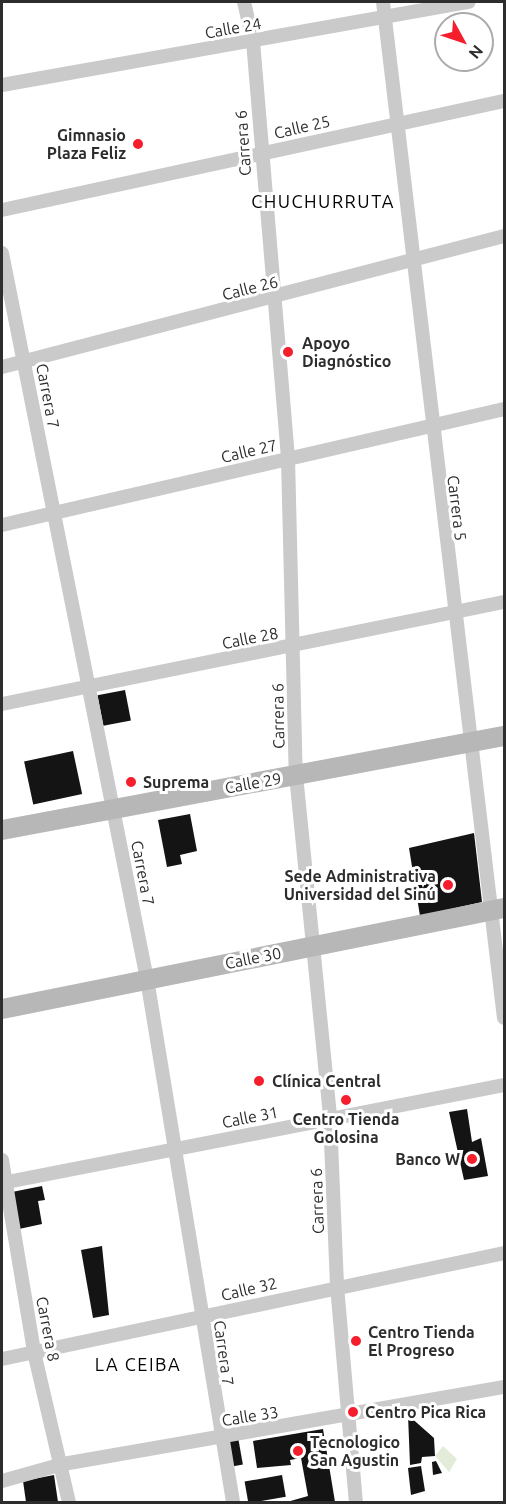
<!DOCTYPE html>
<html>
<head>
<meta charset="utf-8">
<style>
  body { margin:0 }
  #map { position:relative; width:506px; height:1504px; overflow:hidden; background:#fff; font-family:Ubuntu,sans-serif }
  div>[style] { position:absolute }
  .green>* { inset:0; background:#e3ecd8 }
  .building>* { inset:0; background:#141414; transform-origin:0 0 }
  .street>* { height:14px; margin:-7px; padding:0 7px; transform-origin:7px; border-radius:7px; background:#cacaca }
  .secondary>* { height:20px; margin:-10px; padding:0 10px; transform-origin:10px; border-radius:10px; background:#b7b7b7 }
  .dots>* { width:16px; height:16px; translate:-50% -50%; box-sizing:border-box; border:3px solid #fff; border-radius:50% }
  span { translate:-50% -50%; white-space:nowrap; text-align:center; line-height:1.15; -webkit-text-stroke:6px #fff; paint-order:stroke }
  .street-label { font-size:16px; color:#2d2d2d }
  .poi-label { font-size:16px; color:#2d2d2d; font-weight:700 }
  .right { translate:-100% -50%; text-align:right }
  .left { translate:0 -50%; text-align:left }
  .neighbourhood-label { font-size:18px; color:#000; letter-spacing:1.5px }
  .frame { position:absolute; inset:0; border:3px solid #2d2d2d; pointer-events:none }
  .north { position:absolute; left:434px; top:12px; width:60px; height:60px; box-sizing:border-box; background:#fff; border:2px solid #ababab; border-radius:50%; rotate:130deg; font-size:16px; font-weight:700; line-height:24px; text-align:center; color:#2d2d2d }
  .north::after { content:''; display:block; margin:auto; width:21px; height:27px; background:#f41e2c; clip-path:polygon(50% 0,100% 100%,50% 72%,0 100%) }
</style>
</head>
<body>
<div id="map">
  <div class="green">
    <i style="clip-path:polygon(443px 1446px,457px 1459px,449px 1472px,435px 1456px)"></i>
  </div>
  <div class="building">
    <i style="left:125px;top:690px;width:31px;height:28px;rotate:79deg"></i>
    <i style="left:73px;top:751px;width:44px;height:50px;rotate:78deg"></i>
    <i style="clip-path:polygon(190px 814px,197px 851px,180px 855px,182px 864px,167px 867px,158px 820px)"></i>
    <i style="clip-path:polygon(474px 833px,482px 902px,420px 916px,409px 848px)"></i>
    <i style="clip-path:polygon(467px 1109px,472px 1142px,481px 1138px,488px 1176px,464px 1180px,449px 1112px)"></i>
    <i style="clip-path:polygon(42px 1186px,45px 1200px,38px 1201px,42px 1224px,19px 1229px,12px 1192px)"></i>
    <i style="clip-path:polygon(102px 1246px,109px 1315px,93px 1318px,81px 1250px)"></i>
    <i style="clip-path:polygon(408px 1415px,434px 1438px,435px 1456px,422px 1457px,421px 1463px,410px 1465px)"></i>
    <i style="clip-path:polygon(323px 1429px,335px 1502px,287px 1502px,308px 1496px,301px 1458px,290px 1460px,291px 1465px,257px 1468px,253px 1441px)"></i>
    <i style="left:238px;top:1437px;width:28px;height:15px;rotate:80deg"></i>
    <i style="clip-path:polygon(436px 1461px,442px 1473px,433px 1475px,432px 1462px)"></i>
    <i style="clip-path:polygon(421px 1466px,425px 1491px,411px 1495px,408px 1468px)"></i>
    <i style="clip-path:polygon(54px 1475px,58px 1502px,26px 1502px,23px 1481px)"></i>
    <i style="left:282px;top:1475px;width:22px;height:38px;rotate:80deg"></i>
  </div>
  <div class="street">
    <i style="left:244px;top:2px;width:40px;rotate:77deg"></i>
    <i style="left:253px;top:41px;width:418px;rotate:85.2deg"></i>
    <i style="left:288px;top:458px;width:317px;rotate:88.6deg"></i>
    <i style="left:296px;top:775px;width:345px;rotate:84.3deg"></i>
    <i style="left:330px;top:1118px;width:168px;rotate:87.6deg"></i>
    <i style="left:337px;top:1286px;width:217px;rotate:85deg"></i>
    <i style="left:383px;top:2px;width:1023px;rotate:83.21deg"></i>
    <i style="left:2px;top:85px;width:474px;rotate:-10.1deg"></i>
    <i style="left:2px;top:210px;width:514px;rotate:-12.25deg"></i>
    <i style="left:2px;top:253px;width:740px;rotate:78.71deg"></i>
    <i style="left:147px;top:979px;width:530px;rotate:80.66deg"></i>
    <i style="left:2px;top:367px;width:519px;rotate:-14.63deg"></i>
    <i style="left:2px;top:525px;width:515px;rotate:-13.01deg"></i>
    <i style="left:2px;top:704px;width:512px;rotate:-11.49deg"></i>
    <i style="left:2px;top:1160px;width:195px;rotate:80.5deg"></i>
    <i style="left:34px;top:1352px;width:154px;rotate:76.9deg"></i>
    <i style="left:2px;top:1183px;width:511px;rotate:-11.05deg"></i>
    <i style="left:2px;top:1359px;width:513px;rotate:-11.92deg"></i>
    <i style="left:2px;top:1481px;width:63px;rotate:-15.6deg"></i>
    <i style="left:63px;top:1464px;width:448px;rotate:-9.9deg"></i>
  </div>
  <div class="secondary">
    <i style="left:2px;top:830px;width:511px;rotate:-10.61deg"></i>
    <i style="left:2px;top:1009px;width:512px;rotate:-11.38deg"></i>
  </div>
  <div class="dots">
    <i style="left:138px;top:144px;background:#f41e2c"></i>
    <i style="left:288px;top:352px;background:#f41e2c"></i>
    <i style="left:131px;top:782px;background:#f41e2c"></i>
    <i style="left:448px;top:885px;background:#f41e2c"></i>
    <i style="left:259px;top:1081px;background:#f41e2c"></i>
    <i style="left:346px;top:1100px;background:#f41e2c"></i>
    <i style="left:472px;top:1159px;background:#f41e2c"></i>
    <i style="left:356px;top:1341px;background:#f41e2c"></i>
    <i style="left:353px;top:1412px;background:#f41e2c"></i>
    <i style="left:298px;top:1451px;background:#f41e2c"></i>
  </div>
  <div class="street-label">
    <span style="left:233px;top:28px;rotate:-10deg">Calle 24</span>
    <span style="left:302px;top:127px;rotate:-13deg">Calle 25</span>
    <span style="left:243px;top:143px;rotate:-94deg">Carrera 6</span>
    <span style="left:250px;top:288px;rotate:-14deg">Calle 26</span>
    <span style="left:48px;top:396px;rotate:79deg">Carrera 7</span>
    <span style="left:249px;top:451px;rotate:-13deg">Calle 27</span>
    <span style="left:457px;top:508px;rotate:83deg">Carrera 5</span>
    <span style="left:250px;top:638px;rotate:-11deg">Calle 28</span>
    <span style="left:278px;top:716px;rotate:-91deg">Carrera 6</span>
    <span style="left:253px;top:783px;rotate:-10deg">Calle 29</span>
    <span style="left:143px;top:873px;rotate:79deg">Carrera 7</span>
    <span style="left:253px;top:958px;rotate:-11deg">Calle 30</span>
    <span style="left:250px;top:1117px;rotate:-11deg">Calle 31</span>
    <span style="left:317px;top:1201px;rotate:-92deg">Carrera 6</span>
    <span style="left:249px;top:1289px;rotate:-13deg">Calle 32</span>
    <span style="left:48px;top:1329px;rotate:79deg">Carrera 8</span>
    <span style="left:224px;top:1353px;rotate:82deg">Carrera 7</span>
    <span style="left:250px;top:1416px;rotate:-9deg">Calle 33</span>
  </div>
  <div class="poi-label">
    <span class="right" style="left:126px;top:144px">Gimnasio<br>Plaza Feliz</span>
    <span class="left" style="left:302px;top:352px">Apoyo<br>Diagnóstico</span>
    <span class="left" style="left:143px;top:782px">Suprema</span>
    <span class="right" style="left:436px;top:885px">Sede Administrativa<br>Universidad del Sinú</span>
    <span class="left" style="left:272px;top:1081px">Clínica Central</span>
    <span style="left:346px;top:1128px">Centro Tienda<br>Golosina</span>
    <span class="right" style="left:460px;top:1159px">Banco W</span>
    <span class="left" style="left:368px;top:1341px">Centro Tienda<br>El Progreso</span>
    <span class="left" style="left:365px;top:1412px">Centro Pica Rica</span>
    <span class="left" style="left:310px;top:1451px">Tecnologico<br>San Agustin</span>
  </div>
  <div class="neighbourhood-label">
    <span style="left:323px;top:201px">CHUCHURRUTA</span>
    <span style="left:138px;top:1364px">LA CEIBA</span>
  </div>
  <div class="frame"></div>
  <div class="north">N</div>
</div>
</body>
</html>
